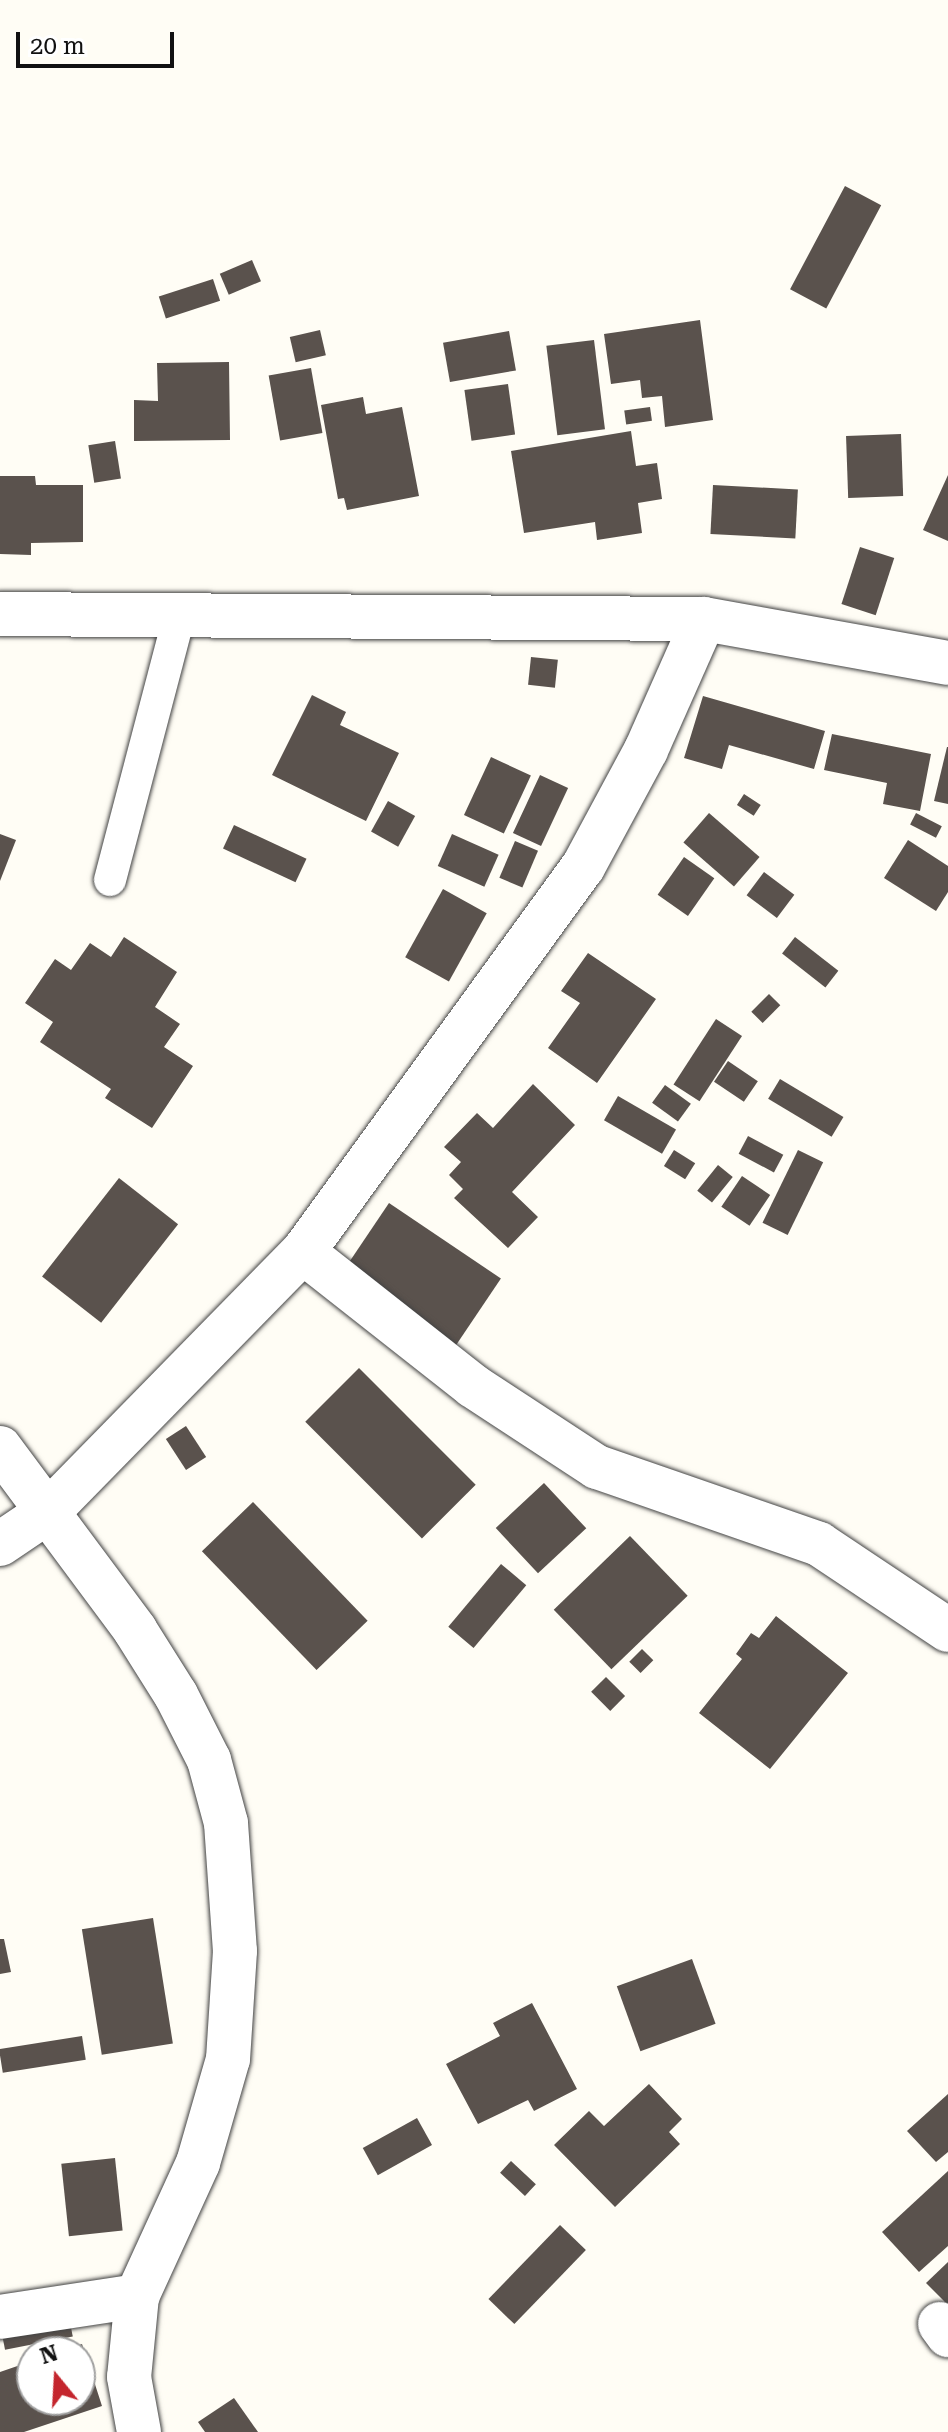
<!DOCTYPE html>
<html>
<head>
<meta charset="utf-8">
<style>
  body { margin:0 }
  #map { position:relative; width:948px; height:2432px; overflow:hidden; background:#fffdf5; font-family:"Roboto Serif",serif }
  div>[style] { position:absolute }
  .building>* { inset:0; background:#5a524d; transform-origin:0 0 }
  .roads { filter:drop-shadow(0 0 2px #444) drop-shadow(0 0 2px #444) }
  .lane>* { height:32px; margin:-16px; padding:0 16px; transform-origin:16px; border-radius:16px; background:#fff }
  .street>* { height:44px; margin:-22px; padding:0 22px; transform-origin:22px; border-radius:22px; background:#fff }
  span { translate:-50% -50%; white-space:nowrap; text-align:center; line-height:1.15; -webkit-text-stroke:8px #fff; paint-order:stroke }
  .north { position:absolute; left:16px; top:2336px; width:80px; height:80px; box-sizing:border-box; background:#fff; border:2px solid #a0a0a0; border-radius:50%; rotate:342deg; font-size:22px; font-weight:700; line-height:32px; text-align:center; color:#111 }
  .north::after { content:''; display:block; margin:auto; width:28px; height:36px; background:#c4262e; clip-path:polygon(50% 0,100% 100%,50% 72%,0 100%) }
  .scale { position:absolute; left:16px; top:32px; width:158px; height:36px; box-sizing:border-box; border:4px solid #111; border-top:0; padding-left:10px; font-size:24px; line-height:28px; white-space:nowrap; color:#111; -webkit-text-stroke:6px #fff; paint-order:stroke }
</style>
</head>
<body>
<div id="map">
  <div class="building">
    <i style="left:845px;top:186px;width:41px;height:117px;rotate:28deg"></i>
    <i style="left:252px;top:260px;width:23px;height:35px;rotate:67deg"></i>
    <i style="left:213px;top:279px;width:23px;height:57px;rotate:72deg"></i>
    <i style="clip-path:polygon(700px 320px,713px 420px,665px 427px,662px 396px,642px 398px,640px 380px,611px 384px,604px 334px)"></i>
    <i style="left:320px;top:330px;width:26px;height:31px;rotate:77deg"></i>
    <i style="left:509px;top:331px;width:40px;height:67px;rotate:80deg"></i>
    <i style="left:594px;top:340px;width:90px;height:48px;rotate:83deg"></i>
    <i style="clip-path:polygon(229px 362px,230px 440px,134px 441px,134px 400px,158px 401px,157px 363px)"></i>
    <i style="left:311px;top:368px;width:66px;height:43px;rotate:80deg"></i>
    <i style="left:508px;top:384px;width:51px;height:44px;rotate:82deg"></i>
    <i style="clip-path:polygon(363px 397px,366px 414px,402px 407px,419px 496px,347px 510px,344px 498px,338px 499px,321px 405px)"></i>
    <i style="left:650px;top:407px;width:14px;height:26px;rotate:82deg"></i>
    <i style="clip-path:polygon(631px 431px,636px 466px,657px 463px,662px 499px,638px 503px,642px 533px,597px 540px,595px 522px,524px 533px,511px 451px)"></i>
    <i style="left:901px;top:434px;width:62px;height:55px;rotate:88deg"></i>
    <i style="left:115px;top:441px;width:38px;height:27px;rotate:81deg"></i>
    <i style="clip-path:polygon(948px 475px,948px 541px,923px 530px)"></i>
    <i style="clip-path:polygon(0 476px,35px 476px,36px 485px,83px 485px,83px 542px,31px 543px,31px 555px,0 554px)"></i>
    <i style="left:713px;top:485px;width:85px;height:49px;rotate:3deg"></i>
    <i style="left:860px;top:547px;width:36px;height:60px;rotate:18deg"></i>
    <i style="left:531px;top:657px;width:27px;height:28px;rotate:6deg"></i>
    <i style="clip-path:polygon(312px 695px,346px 712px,340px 725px,399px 753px,366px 821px,272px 775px)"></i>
    <i style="clip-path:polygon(703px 696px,825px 731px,814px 769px,729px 745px,722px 769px,684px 758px)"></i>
    <i style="clip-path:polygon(832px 734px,931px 754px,920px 811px,883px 804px,887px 783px,824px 770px)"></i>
    <i style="clip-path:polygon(947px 747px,948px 747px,948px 804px,934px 801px)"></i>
    <i style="left:491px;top:757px;width:44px;height:64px;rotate:25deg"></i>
    <i style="left:540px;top:775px;width:31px;height:64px;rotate:25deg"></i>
    <i style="left:744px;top:794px;width:20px;height:13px;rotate:33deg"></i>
    <i style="left:388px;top:801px;width:31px;height:35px;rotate:29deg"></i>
    <i style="left:709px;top:813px;width:67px;height:39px;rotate:41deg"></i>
    <i style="left:916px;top:813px;width:29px;height:13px;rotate:27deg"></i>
    <i style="left:234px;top:825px;width:80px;height:26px;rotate:25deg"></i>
    <i style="clip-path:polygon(0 834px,16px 840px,0 881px)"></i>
    <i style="left:452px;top:834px;width:51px;height:35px;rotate:24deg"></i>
    <i style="clip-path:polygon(908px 840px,948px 866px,948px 892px,936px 911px,884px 878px)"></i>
    <i style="left:515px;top:841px;width:25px;height:40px;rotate:23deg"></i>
    <i style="left:684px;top:857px;width:37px;height:46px;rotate:35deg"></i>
    <i style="left:764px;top:872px;width:38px;height:29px;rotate:37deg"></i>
    <i style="left:443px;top:889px;width:50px;height:78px;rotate:29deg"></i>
    <i style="clip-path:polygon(124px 937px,177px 972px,155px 1007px,180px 1024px,164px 1047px,193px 1066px,152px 1128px,105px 1098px,111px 1089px,40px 1042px,53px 1022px,25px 1003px,55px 959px,71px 970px,90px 943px,111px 957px)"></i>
    <i style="left:795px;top:937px;width:55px;height:21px;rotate:38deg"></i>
    <i style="clip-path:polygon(588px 953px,656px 999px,597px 1083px,548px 1048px,580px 1003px,561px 991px)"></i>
    <i style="left:769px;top:994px;width:16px;height:25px;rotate:45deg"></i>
    <i style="left:716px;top:1019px;width:31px;height:78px;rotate:33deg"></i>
    <i style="left:728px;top:1061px;width:36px;height:25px;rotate:34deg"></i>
    <i style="left:780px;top:1079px;width:74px;height:23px;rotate:31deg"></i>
    <i style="clip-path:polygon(533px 1084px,575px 1125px,512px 1192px,538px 1217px,508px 1248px,454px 1198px,463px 1189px,449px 1175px,461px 1162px,444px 1147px,477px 1113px,493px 1128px)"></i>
    <i style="left:665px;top:1085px;width:32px;height:22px;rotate:36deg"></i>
    <i style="left:618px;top:1096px;width:67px;height:28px;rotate:30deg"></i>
    <i style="left:748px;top:1136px;width:40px;height:20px;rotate:28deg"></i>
    <i style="left:674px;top:1150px;width:25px;height:19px;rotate:32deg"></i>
    <i style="left:798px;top:1150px;width:28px;height:81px;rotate:26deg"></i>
    <i style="left:718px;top:1165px;width:19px;height:33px;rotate:39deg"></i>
    <i style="left:742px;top:1176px;width:34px;height:37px;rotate:34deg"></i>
    <i style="left:119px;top:1178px;width:75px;height:125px;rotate:38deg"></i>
    <i style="left:389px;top:1203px;width:135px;height:81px;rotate:34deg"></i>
    <i style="left:359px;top:1368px;width:165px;height:76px;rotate:45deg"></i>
    <i style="left:186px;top:1426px;width:37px;height:24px;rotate:57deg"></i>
    <i style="left:544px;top:1483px;width:62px;height:66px;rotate:47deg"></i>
    <i style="left:253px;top:1502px;width:165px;height:71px;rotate:46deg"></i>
    <i style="left:630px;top:1536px;width:83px;height:106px;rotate:46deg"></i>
    <i style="left:501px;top:1564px;width:33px;height:82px;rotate:40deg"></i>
    <i style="clip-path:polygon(776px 1616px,848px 1673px,770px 1769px,699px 1713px,742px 1659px,736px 1654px,751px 1633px,759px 1638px)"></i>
    <i style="left:642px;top:1649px;width:16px;height:18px;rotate:45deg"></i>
    <i style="left:606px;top:1677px;width:27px;height:21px;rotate:45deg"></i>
    <i style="left:153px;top:1918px;width:127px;height:72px;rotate:81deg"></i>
    <i style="clip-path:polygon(0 1939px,4px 1939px,11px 1972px,0 1974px)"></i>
    <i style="left:692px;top:1959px;width:69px;height:80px;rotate:70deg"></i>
    <i style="clip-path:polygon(532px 2003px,577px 2089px,534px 2111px,528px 2100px,478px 2124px,446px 2064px,500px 2036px,493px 2023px)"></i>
    <i style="left:82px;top:2036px;width:24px;height:84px;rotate:81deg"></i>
    <i style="clip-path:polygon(649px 2084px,682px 2119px,669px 2132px,680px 2144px,615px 2207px,554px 2145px,589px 2111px,604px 2126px)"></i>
    <i style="clip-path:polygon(948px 2094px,948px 2152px,936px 2162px,907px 2131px)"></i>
    <i style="left:417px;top:2118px;width:31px;height:62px;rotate:61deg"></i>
    <i style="left:115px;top:2158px;width:73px;height:54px;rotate:84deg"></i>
    <i style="left:511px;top:2161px;width:34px;height:16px;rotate:43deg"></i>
    <i style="clip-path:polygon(948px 2171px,948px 2246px,919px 2272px,882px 2232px)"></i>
    <i style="left:560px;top:2225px;width:36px;height:103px;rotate:44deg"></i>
    <i style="clip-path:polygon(948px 2262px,948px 2305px,926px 2283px)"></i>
    <i style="left:68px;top:2312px;width:25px;height:69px;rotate:79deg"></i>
    <i style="clip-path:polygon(82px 2344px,102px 2406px,24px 2432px,0 2432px,0 2372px,32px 2361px,32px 2400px,80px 2400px,80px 2352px,61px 2351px)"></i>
    <i style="clip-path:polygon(234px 2398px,258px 2432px,205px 2432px,198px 2422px)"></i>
  </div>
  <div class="roads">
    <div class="lane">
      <i style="left:110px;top:880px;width:272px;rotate:-75.3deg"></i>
    </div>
    <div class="street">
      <i style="left:0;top:614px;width:704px;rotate:0.41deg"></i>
      <i style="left:704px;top:619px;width:248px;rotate:10.2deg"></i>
      <i style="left:303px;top:1252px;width:216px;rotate:38.2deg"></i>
      <i style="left:473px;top:1386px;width:148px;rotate:33.2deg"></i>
      <i style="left:597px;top:1467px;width:235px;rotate:19.1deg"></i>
      <i style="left:819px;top:1544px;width:155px;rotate:33.7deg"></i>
      <i style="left:0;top:1448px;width:227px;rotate:53.4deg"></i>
      <i style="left:135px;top:1630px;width:77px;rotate:57.8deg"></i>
      <i style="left:176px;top:1695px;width:73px;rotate:63.1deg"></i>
      <i style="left:209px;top:1760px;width:65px;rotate:74.9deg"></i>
      <i style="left:226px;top:1823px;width:128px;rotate:86deg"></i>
      <i style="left:235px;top:1951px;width:108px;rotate:93.7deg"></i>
      <i style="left:228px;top:2059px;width:108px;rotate:106.1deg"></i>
      <i style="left:198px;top:2163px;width:146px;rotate:114.6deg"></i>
      <i style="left:137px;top:2296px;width:81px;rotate:95.6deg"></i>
      <i style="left:129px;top:2377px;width:56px;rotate:79.7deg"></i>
      <i style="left:0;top:1544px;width:59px;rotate:-34deg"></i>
      <i style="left:49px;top:1511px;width:363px;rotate:-45.6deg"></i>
      <i style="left:303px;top:1252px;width:476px;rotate:-54deg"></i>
      <i style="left:583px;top:867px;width:133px;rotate:-61.7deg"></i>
      <i style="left:646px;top:750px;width:143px;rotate:-66.1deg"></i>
      <i style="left:0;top:2317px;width:139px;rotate:-8.7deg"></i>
      <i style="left:940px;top:2324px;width:14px;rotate:54deg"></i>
    </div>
  </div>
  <div class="north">N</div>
  <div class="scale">20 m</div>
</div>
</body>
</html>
